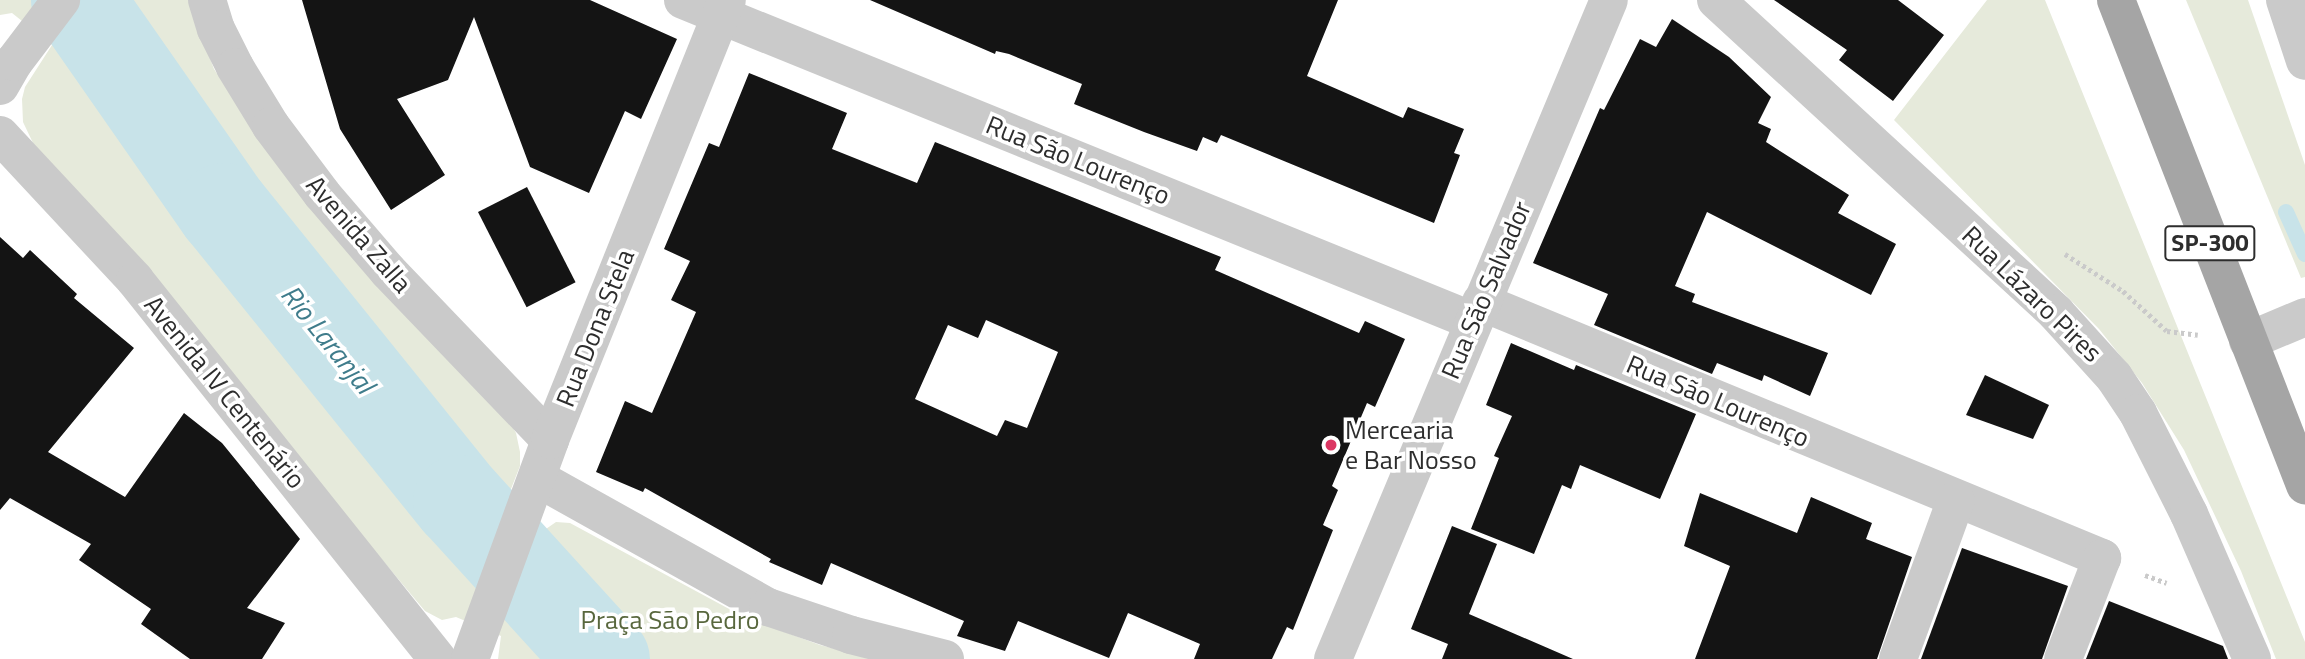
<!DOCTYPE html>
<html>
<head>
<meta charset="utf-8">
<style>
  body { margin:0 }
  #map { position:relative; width:2305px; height:659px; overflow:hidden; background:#fff; font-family:"Titillium Web",sans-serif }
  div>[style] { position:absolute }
  .green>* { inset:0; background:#e6eadb }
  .stream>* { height:16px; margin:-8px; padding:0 8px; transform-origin:8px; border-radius:8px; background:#c8e3e9 }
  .river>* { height:93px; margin:-46.5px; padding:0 46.5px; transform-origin:46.5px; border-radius:46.5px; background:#c8e3e9 }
  .building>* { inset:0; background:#141414; transform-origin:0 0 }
  .path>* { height:4.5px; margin-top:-2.25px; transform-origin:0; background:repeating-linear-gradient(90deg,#cacaca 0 3.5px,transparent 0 7px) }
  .minor>* { height:38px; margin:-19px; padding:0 19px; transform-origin:19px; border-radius:19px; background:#cacaca }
  .major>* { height:38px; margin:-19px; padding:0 19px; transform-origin:19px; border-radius:19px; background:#a5a5a5 }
  .dots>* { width:19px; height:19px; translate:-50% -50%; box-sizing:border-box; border:4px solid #fff; border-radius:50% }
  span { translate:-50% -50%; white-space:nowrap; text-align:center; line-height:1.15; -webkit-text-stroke:7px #fff; paint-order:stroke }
  .shield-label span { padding:2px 5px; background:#fff; border:2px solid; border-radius:5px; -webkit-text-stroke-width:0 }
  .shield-label { font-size:24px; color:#2d2d2d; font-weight:700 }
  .street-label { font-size:26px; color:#2d2d2d }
  .poi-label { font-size:26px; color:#2d2d2d }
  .left { translate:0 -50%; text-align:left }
  .park-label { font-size:26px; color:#58673d }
  .water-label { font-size:28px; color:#3f7c8b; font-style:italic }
</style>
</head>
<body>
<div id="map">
  <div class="green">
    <i style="clip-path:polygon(0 0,188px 0,214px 69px,246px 117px,508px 419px,516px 433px,520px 452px,520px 466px,509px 494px,543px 531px,556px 522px,570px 523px,744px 617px,820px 645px,875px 659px,498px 659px,501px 636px,456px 617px,442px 620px,425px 611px,33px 143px,23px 122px,22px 99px,25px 87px,52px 45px,12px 13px,0 15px)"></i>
    <i style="clip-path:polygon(1987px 0,2045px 0,2305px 642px,2305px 659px,2276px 659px,2241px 571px,2184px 450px,2142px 383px,2099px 329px,1894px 120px)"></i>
    <i style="clip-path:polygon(2186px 0,2248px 0,2305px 165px,2305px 277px,2301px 278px)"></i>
  </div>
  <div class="stream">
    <i style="left:2286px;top:212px;width:46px;rotate:65.7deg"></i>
  </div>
  <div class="river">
    <i style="left:77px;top:0;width:255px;rotate:55.1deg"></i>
    <i style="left:223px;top:209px;width:375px;rotate:51.1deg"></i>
    <i style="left:459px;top:501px;width:214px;rotate:47.7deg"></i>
  </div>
  <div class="building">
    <i style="clip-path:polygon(302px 0,590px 0,677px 39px,641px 119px,625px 111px,589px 193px,530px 167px,474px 17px,448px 80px,397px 99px,445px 175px,391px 210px,340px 129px)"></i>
    <i style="clip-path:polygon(870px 0,1338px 0,1307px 76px,1403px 118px,1408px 107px,1464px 129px,1454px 153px,1460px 155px,1434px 223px,1221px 135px,1217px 143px,1203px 137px,1197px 151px,1144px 132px,1074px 104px,1082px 84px,1009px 54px,996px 51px,995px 54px)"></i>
    <i style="clip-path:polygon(1774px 0,1898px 0,1944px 35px,1893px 101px,1839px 60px,1847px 50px)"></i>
    <i style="clip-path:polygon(1672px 19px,1729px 57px,1771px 97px,1758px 123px,1771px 129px,1766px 142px,1849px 195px,1838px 213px,1896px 244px,1871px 295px,1707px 212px,1675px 286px,1695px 294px,1692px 302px,1828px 353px,1810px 396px,1764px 375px,1762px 381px,1717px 363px,1712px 374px,1594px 325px,1608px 294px,1533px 263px,1600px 108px,1604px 110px,1640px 39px,1656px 47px)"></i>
    <i style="clip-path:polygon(evenodd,749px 73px,847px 113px,832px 149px,917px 183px,935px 142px,1221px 257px,1215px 270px,1359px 333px,1365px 321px,1405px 339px,1375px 407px,1367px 403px,1332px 486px,1338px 490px,1323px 525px,1333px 530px,1293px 630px,1287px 627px,1272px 659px,1194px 659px,1200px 644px,1128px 613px,1109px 658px,1018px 621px,1005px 651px,957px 636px,964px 621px,831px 563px,822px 585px,769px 562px,771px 559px,645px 488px,643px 492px,596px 472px,625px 401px,652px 413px,696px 312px,671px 300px,690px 261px,664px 249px,709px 143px,719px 147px,749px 73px,986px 320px,1058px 352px,1027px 428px,1005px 420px,997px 436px,915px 399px,948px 325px,978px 338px,986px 320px)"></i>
    <i style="left:527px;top:187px;width:107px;height:55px;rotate:63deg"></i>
    <i style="clip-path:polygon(0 237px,23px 258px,30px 250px,77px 294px,74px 298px,134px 348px,48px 452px,125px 497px,184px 413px,222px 443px,300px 539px,247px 608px,285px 623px,262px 659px,190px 659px,141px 624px,151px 609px,79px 560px,91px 544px,10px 498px,0 510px)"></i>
    <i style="clip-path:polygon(1511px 343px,1574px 370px,1576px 365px,1696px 414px,1660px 499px,1580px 465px,1571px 489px,1562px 485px,1534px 554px,1471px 529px,1499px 458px,1494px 456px,1512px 416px,1486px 405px)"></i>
    <i style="clip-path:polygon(1985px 375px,2049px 405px,2033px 439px,1966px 415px)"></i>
    <i style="clip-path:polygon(1700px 493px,1797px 533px,1811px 497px,1872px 523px,1866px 539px,1912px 557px,1877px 659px,1695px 659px,1730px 566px,1684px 546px)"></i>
    <i style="clip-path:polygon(1452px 526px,1497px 544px,1469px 614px,1573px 659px,1442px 659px,1448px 644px,1411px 629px)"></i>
    <i style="clip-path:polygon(1962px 548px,2068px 586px,2042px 659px,1921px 659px)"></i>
    <i style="clip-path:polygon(2109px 601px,2223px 646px,2228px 659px,2086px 659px)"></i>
  </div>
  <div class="path">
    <i style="left:2065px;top:254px;width:69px;rotate:32.5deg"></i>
    <i style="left:2123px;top:291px;width:59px;rotate:42.3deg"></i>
    <i style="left:2167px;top:331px;width:31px;rotate:7deg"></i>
    <i style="left:2145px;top:575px;width:23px;rotate:20deg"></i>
  </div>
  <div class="minor">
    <i style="left:207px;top:0;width:30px;rotate:73deg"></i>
    <i style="left:216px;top:29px;width:42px;rotate:63.4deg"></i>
    <i style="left:235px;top:67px;width:69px;rotate:58.6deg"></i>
    <i style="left:271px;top:126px;width:85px;rotate:53.1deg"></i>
    <i style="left:322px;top:194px;width:101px;rotate:49.4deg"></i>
    <i style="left:388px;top:271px;width:234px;rotate:46.2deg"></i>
    <i style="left:683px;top:0;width:853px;rotate:22.11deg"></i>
    <i style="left:1716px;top:0;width:462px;rotate:42.6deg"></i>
    <i style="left:2056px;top:313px;width:86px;rotate:47.8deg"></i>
    <i style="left:2114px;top:377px;width:43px;rotate:56.3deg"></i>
    <i style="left:2138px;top:413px;width:113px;rotate:63.2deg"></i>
    <i style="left:2189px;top:514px;width:158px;rotate:66.5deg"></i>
    <i style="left:2285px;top:0;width:64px;rotate:71.8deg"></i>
    <i style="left:0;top:86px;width:28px;rotate:-60deg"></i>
    <i style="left:14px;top:62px;width:78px;rotate:-52.8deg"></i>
    <i style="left:0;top:135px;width:198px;rotate:47deg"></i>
    <i style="left:135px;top:280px;width:485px;rotate:51.4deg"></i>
    <i style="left:1481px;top:302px;width:672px;rotate:22.4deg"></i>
    <i style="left:2102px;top:558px;width:108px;rotate:111.1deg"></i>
    <i style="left:2248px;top:341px;width:62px;rotate:-22.8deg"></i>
    <i style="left:537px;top:478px;width:265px;rotate:29.2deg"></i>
    <i style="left:768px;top:607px;width:88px;rotate:18.6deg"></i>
    <i style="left:851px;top:635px;width:97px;rotate:14.3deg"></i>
    <i style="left:470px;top:659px;width:233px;rotate:-69.9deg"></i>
    <i style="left:550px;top:440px;width:474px;rotate:-68.1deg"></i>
    <i style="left:1333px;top:659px;width:714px;rotate:-67.28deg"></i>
    <i style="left:1898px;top:659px;width:169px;rotate:-70deg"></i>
  </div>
  <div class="major">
    <i style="left:2116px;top:0;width:521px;rotate:68.71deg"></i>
  </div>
  <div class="dots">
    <i style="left:1331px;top:445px;background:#dc3763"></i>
  </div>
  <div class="shield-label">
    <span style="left:2210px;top:243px">SP-300</span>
  </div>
  <div class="street-label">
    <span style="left:1078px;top:160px;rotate:22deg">Rua São Lourenço</span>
    <span style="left:359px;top:234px;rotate:49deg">Avenida Zalla</span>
    <span style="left:1486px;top:290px;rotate:-67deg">Rua São Salvador</span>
    <span style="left:2032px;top:294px;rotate:44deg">Rua Lázaro Pires</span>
    <span style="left:595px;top:328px;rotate:-68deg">Rua Dona Stela</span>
    <span style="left:225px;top:392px;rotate:51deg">Avenida IV Centenário</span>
    <span style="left:1718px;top:401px;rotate:23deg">Rua São Lourenço</span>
  </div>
  <div class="poi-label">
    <span class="left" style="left:1345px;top:445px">Mercearia<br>e Bar Nosso</span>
  </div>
  <div class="park-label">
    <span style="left:670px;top:620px">Praça São Pedro</span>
  </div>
  <div class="water-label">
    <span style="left:328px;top:339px;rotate:51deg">Rio Laranjal</span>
  </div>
</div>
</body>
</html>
